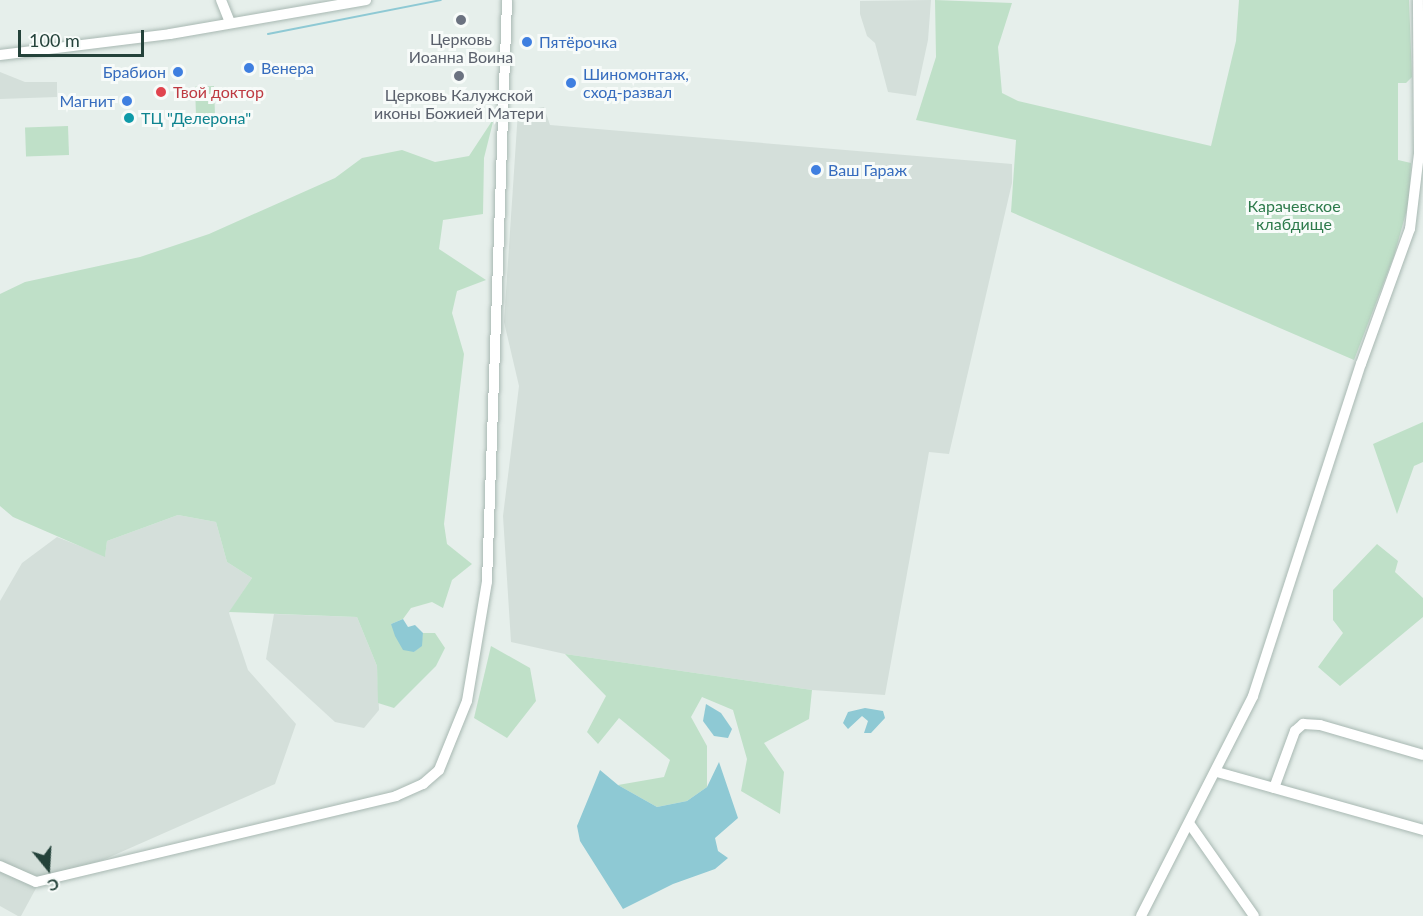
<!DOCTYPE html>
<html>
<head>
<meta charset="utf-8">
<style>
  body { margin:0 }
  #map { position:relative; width:1423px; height:916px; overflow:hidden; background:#e6efeb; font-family:Lato,sans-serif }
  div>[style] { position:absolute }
  .built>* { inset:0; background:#d4dfda }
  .green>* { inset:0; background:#bfe0c8; transform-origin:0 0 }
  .water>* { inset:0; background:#8ec9d4 }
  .stream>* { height:2px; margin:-1px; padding:0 1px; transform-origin:1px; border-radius:1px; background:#8ec9d4 }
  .roads { filter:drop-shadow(0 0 2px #a8b8b2) drop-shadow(0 0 2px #a8b8b2) }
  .minor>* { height:10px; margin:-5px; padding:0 5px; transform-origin:5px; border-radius:5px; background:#fff }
  .dots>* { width:16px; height:16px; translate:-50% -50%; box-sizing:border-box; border:3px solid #f7fbf9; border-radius:50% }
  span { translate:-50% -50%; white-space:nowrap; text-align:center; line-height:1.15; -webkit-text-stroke:6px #f7fbf9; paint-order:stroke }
  .worship-label { font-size:16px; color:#5b616d }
  .shop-label { font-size:16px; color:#366cbe }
  .left { translate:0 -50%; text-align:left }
  .right { translate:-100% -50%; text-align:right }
  .health-label { font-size:16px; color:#be3a42 }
  .culture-label { font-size:16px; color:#0d838f }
  .park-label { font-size:16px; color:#2d7a4b }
  .north { position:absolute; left:18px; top:838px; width:60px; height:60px; -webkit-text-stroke:4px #f7fbf9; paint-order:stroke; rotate:162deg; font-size:16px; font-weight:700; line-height:24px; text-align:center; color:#24423a }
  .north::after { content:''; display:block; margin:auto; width:21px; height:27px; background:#24423a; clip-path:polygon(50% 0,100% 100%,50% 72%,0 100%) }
  .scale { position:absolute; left:18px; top:30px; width:126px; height:27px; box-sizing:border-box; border:3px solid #24423a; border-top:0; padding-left:8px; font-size:18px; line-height:21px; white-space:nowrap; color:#24423a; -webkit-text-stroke:4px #f7fbf9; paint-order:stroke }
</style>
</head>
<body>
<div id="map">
  <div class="built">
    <i style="clip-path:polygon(931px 0,928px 40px,916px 96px,888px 92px,875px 43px,867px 36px,860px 14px,860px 1px)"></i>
    <i style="clip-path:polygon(0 72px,25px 82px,57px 82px,57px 97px,0 99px)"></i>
    <i style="clip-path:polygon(544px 107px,550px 125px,1012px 164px,1012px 183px,949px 454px,929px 452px,885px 695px,812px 690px,565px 654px,511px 642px,503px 516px,519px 386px,504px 322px,518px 111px)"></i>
    <i style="clip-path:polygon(178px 515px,216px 522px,227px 562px,252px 578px,229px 613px,248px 670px,296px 724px,275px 784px,103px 860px,41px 879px,21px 916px,18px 916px,0 906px,0 601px,22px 563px,57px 537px,105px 556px,107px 541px)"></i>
    <i style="clip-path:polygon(274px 614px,357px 617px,377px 666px,379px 710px,364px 728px,335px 722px,266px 659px)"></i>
  </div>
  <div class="green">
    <i style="clip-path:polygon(935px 0,1012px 3px,998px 47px,1002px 93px,1018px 101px,1211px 146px,1236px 41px,1239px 0,1409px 0,1412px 77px,1406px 83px,1398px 83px,1398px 160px,1411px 163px,1409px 202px,1394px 256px,1354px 360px,1011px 212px,1016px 140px,916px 120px,936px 57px)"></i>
    <i style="left:214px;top:86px;width:31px;height:19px;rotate:88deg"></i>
    <i style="clip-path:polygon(494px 118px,484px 158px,483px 214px,443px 220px,439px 249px,486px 280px,457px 291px,452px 313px,464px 354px,444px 524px,447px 544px,472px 564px,452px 580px,443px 608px,432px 602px,411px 608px,403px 619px,391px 624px,414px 652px,421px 646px,423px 633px,435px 633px,445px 648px,436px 666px,394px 708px,378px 703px,377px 666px,357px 617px,229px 612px,252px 578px,227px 562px,216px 522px,178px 515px,107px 541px,105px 557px,13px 517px,0 506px,0 294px,25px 282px,140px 257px,209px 234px,335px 178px,362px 158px,402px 150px,435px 162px,469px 156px)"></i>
    <i style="left:68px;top:126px;width:29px;height:43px;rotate:88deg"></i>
    <i style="clip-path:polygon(1423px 422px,1423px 462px,1414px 466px,1397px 514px,1373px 444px)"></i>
    <i style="clip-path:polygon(1377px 544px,1398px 561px,1395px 572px,1423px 598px,1423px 617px,1340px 686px,1318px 667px,1343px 633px,1333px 620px,1333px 590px)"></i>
    <i style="clip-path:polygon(491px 646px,530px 668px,536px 701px,507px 738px,474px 718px)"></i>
    <i style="clip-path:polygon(565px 654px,812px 690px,809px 719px,764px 743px,784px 772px,780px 814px,741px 791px,747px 759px,733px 710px,702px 697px,691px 717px,707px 746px,707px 787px,687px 801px,657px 807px,618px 785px,664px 777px,670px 760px,619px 718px,598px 744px,587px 732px,606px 696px)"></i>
  </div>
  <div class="water">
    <i style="clip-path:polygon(403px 619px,408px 627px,415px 625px,423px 633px,422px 646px,414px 652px,403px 650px,395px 636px,391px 624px)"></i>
    <i style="clip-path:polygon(706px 704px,721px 713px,732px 729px,728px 738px,714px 736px,703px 721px)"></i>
    <i style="clip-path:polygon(865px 708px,883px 711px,885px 718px,871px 733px,864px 733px,868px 721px,862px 716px,848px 729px,843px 723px,848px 712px)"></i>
    <i style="clip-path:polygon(719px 762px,738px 818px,715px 838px,718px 851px,728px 858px,715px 869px,673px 884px,623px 909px,580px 841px,577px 826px,600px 770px,618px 785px,657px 807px,687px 801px,707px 787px)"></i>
  </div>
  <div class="stream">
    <i style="left:268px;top:34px;width:176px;rotate:-11.1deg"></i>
  </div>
  <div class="roads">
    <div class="minor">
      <i style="left:221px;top:0;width:24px;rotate:68deg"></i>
      <i style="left:0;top:55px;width:171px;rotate:-7deg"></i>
      <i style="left:170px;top:34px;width:199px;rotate:-9.8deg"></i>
      <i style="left:1217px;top:772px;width:214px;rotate:15.7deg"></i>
      <i style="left:1274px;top:788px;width:61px;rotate:-69.8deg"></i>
      <i style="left:1295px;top:731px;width:11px;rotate:-41deg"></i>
      <i style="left:1303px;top:724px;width:17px;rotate:3deg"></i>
      <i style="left:1320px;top:725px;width:107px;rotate:16.2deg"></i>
      <i style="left:1189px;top:823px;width:113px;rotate:55deg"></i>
      <i style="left:0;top:866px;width:39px;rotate:24deg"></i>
      <i style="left:36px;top:882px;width:370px;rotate:-13.4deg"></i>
      <i style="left:396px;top:796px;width:30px;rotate:-24deg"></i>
      <i style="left:423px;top:784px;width:21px;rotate:-41deg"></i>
      <i style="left:439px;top:770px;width:74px;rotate:-67.9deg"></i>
      <i style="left:467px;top:701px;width:121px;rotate:-80.5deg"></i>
      <i style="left:487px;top:582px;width:582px;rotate:-88.03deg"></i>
      <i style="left:1141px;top:916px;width:247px;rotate:-63deg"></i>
      <i style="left:1253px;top:696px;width:349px;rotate:-72deg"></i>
      <i style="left:1361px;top:364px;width:144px;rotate:-70.1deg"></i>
      <i style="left:1410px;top:229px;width:76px;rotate:-83.2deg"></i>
      <i style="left:1419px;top:154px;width:154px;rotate:-90.4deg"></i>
    </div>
  </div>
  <div class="dots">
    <i style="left:461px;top:20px;background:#6b7280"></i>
    <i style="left:527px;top:42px;background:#3f7fe0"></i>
    <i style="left:249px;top:68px;background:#3f7fe0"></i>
    <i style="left:178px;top:72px;background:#3f7fe0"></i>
    <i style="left:459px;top:76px;background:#6b7280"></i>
    <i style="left:571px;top:83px;background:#3f7fe0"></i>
    <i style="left:161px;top:92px;background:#e0444e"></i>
    <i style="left:127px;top:101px;background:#3f7fe0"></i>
    <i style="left:129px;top:118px;background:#0f9aa8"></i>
    <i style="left:816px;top:170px;background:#3f7fe0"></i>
  </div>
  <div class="worship-label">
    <span style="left:461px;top:48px">Церковь<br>Иоанна Воина</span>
    <span style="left:459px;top:104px">Церковь Калужской<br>иконы Божией Матери</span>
  </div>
  <div class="shop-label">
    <span class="left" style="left:539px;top:42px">Пятёрочка</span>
    <span class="left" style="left:261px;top:68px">Венера</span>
    <span class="right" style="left:166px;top:72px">Брабион</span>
    <span class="left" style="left:583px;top:83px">Шиномонтаж,<br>сход-развал</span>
    <span class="right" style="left:115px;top:101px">Магнит</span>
    <span class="left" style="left:828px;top:170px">Ваш Гараж</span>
  </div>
  <div class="health-label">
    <span class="left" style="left:173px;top:92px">Твой доктор</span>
  </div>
  <div class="culture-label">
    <span class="left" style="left:141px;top:118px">ТЦ "Делерона"</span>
  </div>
  <div class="park-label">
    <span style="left:1294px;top:215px">Карачевское<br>клабдище</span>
  </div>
  <div class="north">С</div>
  <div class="scale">100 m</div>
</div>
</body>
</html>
